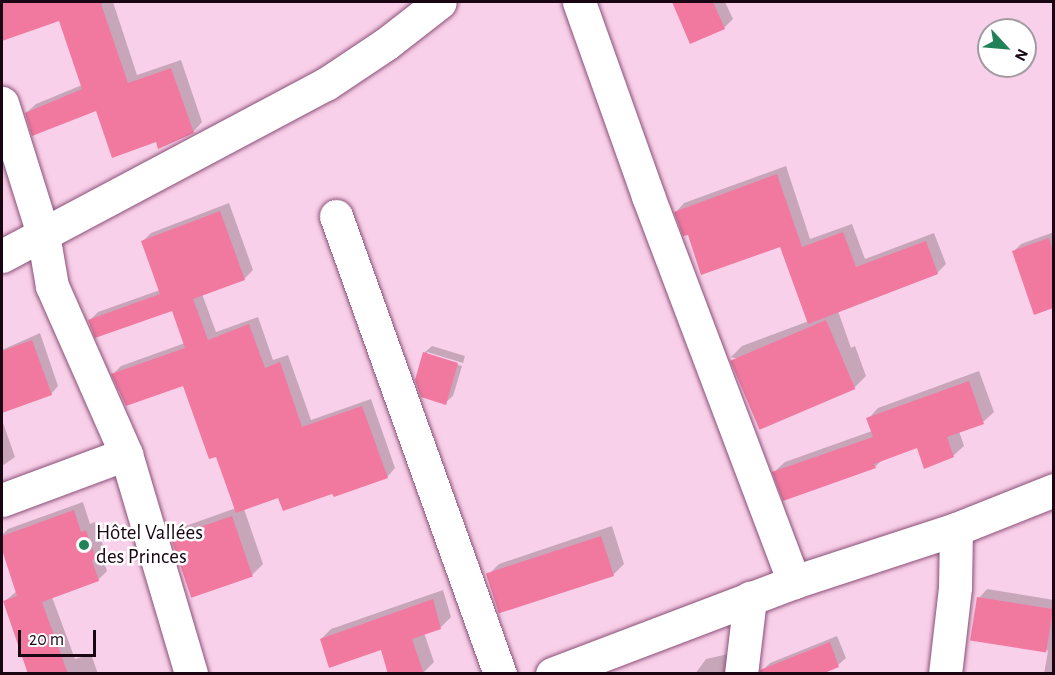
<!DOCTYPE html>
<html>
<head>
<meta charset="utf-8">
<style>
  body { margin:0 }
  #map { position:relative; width:1055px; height:675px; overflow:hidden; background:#f9d0e9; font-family:"Alegreya Sans",sans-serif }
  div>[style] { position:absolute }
  .shadow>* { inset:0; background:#0003 }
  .building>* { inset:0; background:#f179a0; transform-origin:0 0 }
  .roads { filter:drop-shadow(0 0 2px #8a4f76) drop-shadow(0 0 2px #8a4f76) }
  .minor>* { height:33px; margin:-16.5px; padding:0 16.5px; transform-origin:16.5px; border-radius:16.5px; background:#fff }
  .major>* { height:33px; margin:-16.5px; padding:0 16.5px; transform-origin:16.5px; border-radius:16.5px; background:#fff }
  .dots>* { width:16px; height:16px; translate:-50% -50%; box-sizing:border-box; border:3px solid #fff; border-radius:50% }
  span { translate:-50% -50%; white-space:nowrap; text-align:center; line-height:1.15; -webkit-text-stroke:5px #fff; paint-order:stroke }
  .poi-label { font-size:21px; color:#1a0513 }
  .left { translate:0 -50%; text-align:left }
  .frame { position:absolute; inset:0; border:3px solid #1a0513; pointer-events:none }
  .north { position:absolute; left:977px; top:18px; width:60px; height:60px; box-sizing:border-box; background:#fff; border:2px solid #a39ba1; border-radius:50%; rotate:116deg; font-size:16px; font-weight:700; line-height:24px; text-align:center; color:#1a0513 }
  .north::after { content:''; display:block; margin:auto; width:21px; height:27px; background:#218159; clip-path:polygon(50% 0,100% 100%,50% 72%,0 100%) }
  .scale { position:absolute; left:18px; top:630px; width:78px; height:27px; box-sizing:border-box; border:3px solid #1a0513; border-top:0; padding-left:8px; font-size:18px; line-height:21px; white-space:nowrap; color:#1a0513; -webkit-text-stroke:4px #fff; paint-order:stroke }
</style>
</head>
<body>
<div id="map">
  <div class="shadow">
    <i style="clip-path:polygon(2px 2px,113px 2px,137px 75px,181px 60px,202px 122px,193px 132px,157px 140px,97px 109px,26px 113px,36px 104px,82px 85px,60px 19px,2px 40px)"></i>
    <i style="clip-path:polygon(674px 2px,725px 2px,733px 19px,724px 28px,691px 42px)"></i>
    <i style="clip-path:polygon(786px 166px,810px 239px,852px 224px,865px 259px,934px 233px,946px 264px,937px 273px,838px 311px,851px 348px,855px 346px,866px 376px,855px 387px,731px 357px,742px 346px,809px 321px,781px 245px,689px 233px,676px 212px,684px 203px)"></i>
    <i style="clip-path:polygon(229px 203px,253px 270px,244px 279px,202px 294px,216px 332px,258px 317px,273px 360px,288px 355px,311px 420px,371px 399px,395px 468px,387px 477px,333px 492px,279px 496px,244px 509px,263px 564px,252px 575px,172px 538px,183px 527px,236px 508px,217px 455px,184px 384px,113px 374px,121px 366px,185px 343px,173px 309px,89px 321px,98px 312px,160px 290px,143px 241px,151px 233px)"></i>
    <i style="clip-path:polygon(1054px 232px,1054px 307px,1035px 313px,1014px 251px,1021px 244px)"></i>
    <i style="clip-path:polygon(40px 333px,58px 386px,51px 394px,16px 406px,2px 364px,2px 350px)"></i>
    <i style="clip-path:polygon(432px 346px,465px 356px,463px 363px,427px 352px,427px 355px,462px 366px,453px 396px,445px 403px,424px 353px)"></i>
    <i style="clip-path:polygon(979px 371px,994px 412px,983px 422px,959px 431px,964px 446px,953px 456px,918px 446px,883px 459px,875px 467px,774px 472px,785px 462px,872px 431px,868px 419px,878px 408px)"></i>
    <i style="clip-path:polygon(2px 420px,15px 457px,2px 466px)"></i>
    <i style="clip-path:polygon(83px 502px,90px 524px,95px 522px,104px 548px,101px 552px,107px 571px,98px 580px,52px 597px,75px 659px,91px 654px,98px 674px,30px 674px,5px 601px,17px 591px,2px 545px,2px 535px,8px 529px)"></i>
    <i style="clip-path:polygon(612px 526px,624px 564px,613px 575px,488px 575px,499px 564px)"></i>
    <i style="clip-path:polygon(987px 589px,1054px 600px,1054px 674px,1044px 674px,1048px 651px,979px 598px)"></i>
    <i style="clip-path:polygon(443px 590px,451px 617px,441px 627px,424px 633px,434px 662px,424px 672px,420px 674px,382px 648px,321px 639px,331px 629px)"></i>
    <i style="clip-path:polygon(837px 636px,846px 658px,838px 665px,818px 674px,762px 671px,770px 663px)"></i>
    <i style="clip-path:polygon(733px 653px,731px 674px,695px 674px,706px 659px)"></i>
  </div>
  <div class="building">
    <i style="clip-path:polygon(2px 2px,105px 2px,101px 4px,128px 83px,171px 68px,194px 133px,158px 149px,156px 142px,112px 158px,96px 111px,32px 136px,25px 113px,82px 89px,59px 21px,2px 41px)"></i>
    <i style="clip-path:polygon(672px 2px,713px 2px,725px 29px,690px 44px)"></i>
    <i style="clip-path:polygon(777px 174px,802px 247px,843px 232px,856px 267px,926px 241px,938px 274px,808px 324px,780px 247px,701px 275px,688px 235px,683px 236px,674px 212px)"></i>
    <i style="clip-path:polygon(220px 211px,245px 280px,193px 299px,208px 340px,249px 324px,265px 368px,280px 362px,302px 427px,362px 406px,388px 478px,334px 497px,332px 494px,283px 511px,278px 498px,236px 513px,216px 457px,209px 459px,183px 386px,126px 406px,111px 374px,185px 348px,172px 311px,95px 338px,88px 320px,160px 294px,141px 241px)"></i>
    <i style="clip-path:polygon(1049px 238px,1053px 251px,1053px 308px,1034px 315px,1012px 251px)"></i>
    <i style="left:826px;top:320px;width:75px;height:104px;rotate:67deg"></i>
    <i style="clip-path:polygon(32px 340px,52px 395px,2px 413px,2px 351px)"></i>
    <i style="clip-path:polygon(423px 352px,458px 363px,446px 405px,421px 397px,415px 380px)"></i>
    <i style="clip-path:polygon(969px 381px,984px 424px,947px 437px,954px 457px,924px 469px,917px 448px,874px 464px,876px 468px,783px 501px,772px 472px,873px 437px,866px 418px)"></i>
    <i style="clip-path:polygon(74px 510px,81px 532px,86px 530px,96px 559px,92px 560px,99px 581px,42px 602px,68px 674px,28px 674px,3px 601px,17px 596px,2px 550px,2px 536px)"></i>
    <i style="left:232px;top:516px;width:64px;height:65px;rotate:71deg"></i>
    <i style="left:601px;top:536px;width:42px;height:121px;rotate:72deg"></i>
    <i style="left:977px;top:597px;width:77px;height:44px;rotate:9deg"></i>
    <i style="clip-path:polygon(433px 599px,441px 629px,412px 639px,424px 674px,388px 674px,381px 650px,329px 668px,320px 639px)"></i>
    <i style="clip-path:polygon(830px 642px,839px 667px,822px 674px,760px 674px,760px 670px)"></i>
  </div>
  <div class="roads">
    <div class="minor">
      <i style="left:579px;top:2px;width:206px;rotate:70.4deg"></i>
      <i style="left:648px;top:196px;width:413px;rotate:69.3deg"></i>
      <i style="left:2px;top:103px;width:137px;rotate:72.6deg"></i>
      <i style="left:43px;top:234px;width:53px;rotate:80.2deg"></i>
      <i style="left:52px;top:286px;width:184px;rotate:66.2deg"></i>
      <i style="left:126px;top:454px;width:229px;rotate:73.5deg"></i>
      <i style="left:336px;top:216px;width:486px;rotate:70.3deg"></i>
      <i style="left:2px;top:256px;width:367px;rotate:-28deg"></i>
      <i style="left:326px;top:84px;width:72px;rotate:-33.7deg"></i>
      <i style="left:386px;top:44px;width:68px;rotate:-37.9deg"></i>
      <i style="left:2px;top:500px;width:132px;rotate:-20.4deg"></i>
      <i style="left:741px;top:674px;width:77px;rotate:-83.2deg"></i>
      <i style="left:945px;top:674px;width:88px;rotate:-83.4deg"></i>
      <i style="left:955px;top:587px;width:58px;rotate:-89deg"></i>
    </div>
    <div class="major">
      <i style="left:552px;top:674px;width:259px;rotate:-20.8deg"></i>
      <i style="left:794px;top:582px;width:170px;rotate:-18.1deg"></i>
      <i style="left:956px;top:529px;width:105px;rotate:-21.7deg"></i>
    </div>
  </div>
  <div class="dots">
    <i style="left:84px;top:545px;background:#218159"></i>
  </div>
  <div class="poi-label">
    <span class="left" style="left:96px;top:545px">Hôtel Vallées<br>des Princes</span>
  </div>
  <div class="frame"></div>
  <div class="north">N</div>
  <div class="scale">20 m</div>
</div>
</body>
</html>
